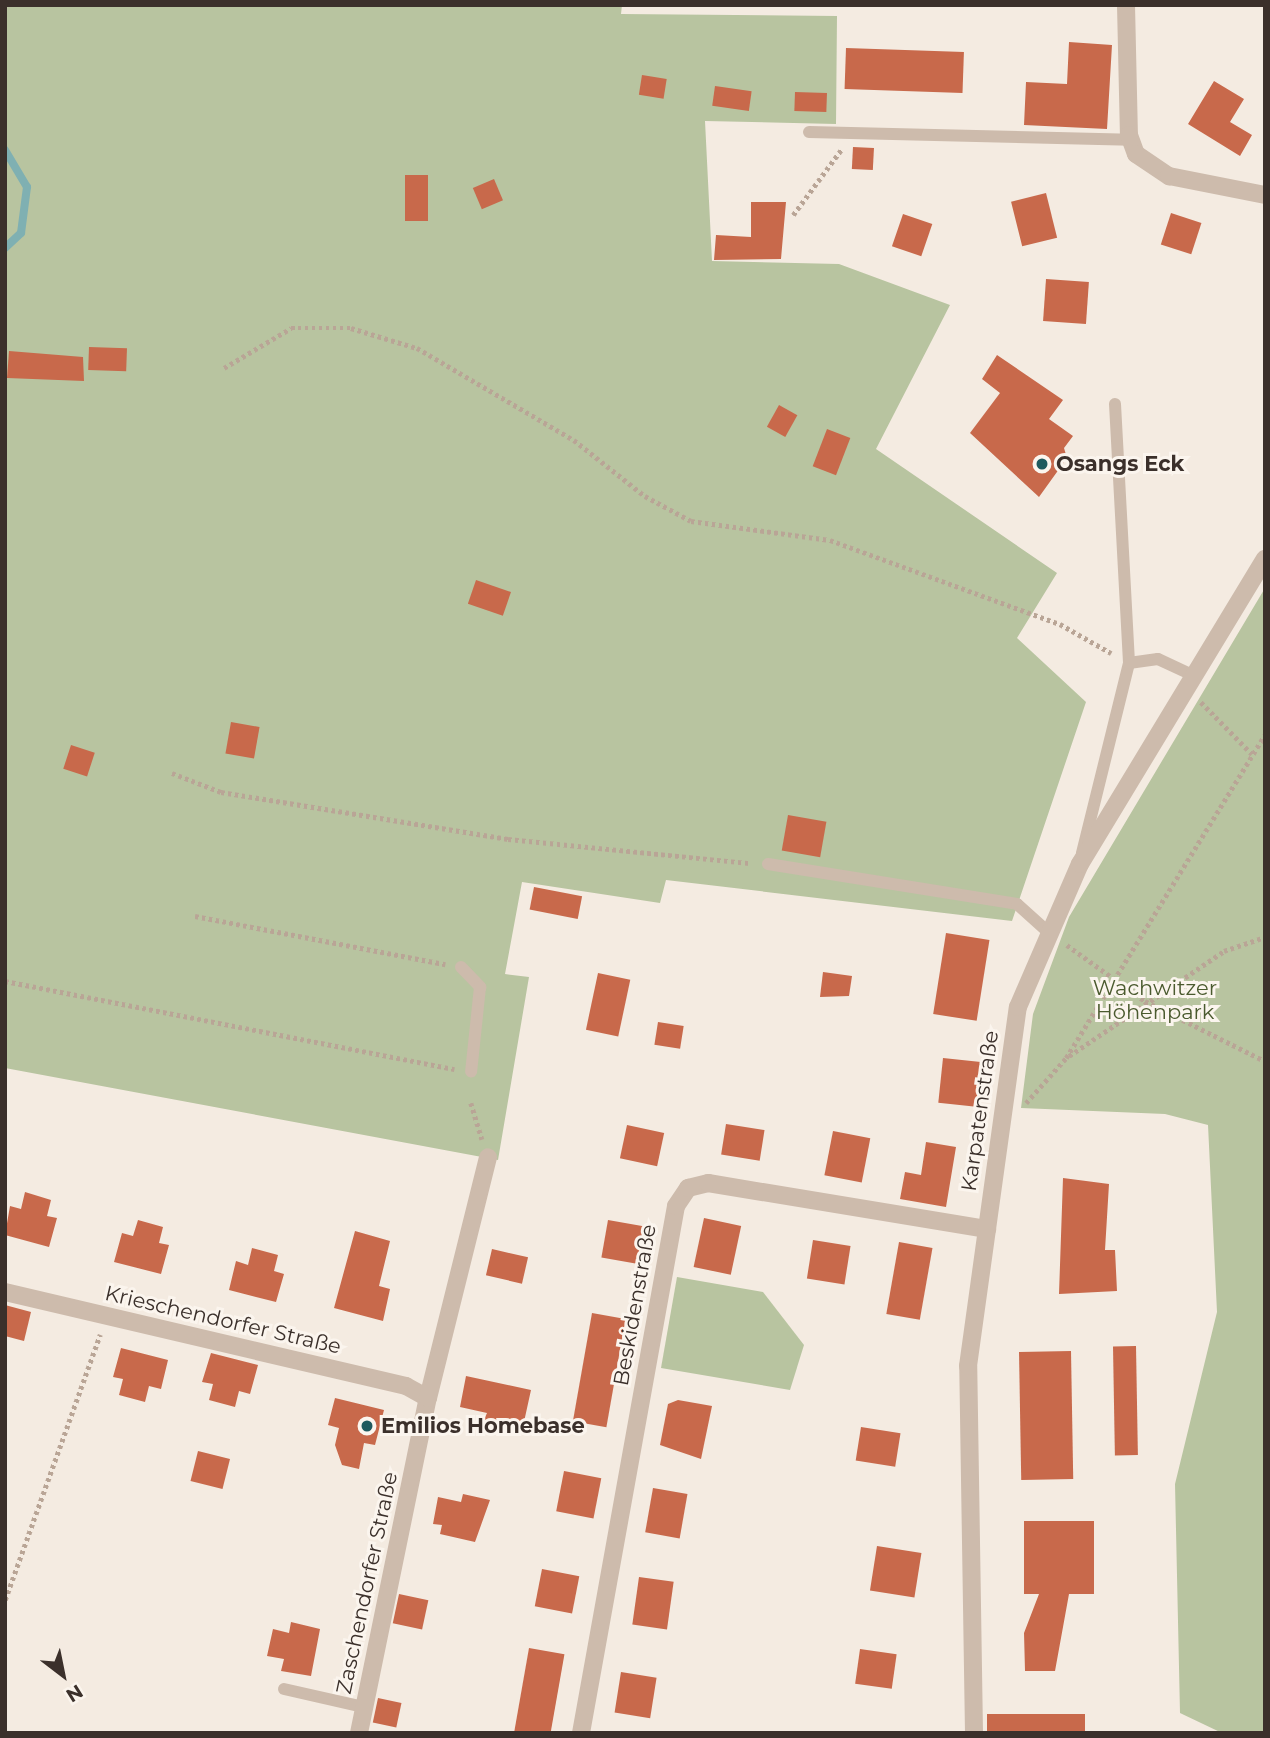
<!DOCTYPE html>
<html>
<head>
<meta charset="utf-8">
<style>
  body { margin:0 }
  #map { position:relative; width:1270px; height:1738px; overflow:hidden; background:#f4ebe1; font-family:Montserrat,sans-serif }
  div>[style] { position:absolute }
  .green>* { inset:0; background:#b8c4a0 }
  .stream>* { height:8px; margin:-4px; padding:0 4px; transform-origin:4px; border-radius:4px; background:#7fb0b2 }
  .building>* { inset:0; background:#c8694b; transform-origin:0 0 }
  .path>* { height:4.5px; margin-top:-2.25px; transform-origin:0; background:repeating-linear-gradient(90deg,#b9a596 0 3.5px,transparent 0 7px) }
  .service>* { height:12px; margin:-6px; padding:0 6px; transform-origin:6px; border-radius:6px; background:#cdbbac }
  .minor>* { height:18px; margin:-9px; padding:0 9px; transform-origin:9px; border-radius:9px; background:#cdbbac }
  .dots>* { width:19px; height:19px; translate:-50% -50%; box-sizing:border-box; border:4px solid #fbf5ee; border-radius:50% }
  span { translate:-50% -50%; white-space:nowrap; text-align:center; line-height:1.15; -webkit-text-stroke:6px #fbf5ee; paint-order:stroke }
  .poi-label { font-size:21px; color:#3b302b; font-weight:700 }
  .left { translate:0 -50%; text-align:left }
  .park-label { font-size:21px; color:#4a5a2e }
  .street-label { font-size:21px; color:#3b302b }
  .frame { position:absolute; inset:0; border:7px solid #3b302b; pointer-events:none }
  .north { position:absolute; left:28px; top:1640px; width:70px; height:70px; -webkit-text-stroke:5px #fbf5ee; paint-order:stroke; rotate:148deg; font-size:19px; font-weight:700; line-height:28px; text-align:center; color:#3b302b }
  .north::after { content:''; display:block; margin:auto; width:24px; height:32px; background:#3b302b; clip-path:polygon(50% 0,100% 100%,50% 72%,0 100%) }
</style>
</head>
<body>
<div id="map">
  <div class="green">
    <i style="clip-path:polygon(5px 5px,622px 5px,621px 14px,837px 16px,836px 124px,705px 121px,712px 261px,839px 264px,950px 305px,876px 449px,1057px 573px,1017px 638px,1086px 702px,1012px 921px,666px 880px,660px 903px,522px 882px,505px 974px,529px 977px,498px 1160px,5px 1068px)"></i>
    <i style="clip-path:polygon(1265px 588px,1265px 1733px,1222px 1733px,1180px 1713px,1175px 1484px,1217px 1312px,1208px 1125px,1165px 1114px,1021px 1108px,1033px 1014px,1069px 917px)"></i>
    <i style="clip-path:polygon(677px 1277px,763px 1292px,804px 1345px,790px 1390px,661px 1368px)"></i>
  </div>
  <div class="stream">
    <i style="left:5px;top:150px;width:43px;rotate:59.3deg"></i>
    <i style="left:27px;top:187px;width:46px;rotate:97.4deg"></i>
    <i style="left:21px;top:233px;width:22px;rotate:137deg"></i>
  </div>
  <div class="building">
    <i style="clip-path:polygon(1069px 42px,1112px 45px,1107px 129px,1024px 125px,1026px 82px,1067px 84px)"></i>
    <i style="left:846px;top:48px;width:118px;height:41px;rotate:2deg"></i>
    <i style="left:642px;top:75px;width:25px;height:20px;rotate:9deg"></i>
    <i style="clip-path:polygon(1214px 81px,1244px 99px,1230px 122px,1252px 135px,1240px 156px,1188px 124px)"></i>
    <i style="left:715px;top:86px;width:37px;height:20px;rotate:8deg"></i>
    <i style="left:795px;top:92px;width:32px;height:19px;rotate:2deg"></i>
    <i style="left:853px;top:147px;width:21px;height:22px;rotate:3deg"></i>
    <i style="left:405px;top:175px;width:23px;height:46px"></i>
    <i style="left:494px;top:179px;width:23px;height:23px;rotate:67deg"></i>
    <i style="left:1046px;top:193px;width:46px;height:36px;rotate:76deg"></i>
    <i style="clip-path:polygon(751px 202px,786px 202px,781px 259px,714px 260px,716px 235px,751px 237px)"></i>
    <i style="left:1171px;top:213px;width:32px;height:33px;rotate:18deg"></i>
    <i style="left:903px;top:214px;width:31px;height:34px;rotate:19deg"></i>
    <i style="left:1046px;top:279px;width:43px;height:42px;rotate:4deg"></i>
    <i style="left:89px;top:347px;width:38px;height:23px;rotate:2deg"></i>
    <i style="clip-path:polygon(9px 351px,83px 357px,84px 381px,7px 378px)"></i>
    <i style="clip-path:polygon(997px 355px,1063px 400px,1049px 419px,1073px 436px,1064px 448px,1067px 458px,1039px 497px,970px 433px,1000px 393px,982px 379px)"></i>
    <i style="left:779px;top:405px;width:21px;height:25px;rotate:29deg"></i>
    <i style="left:827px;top:429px;width:25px;height:40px;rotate:21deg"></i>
    <i style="left:476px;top:580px;width:37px;height:25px;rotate:19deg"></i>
    <i style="left:231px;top:722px;width:29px;height:32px;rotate:10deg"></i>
    <i style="left:71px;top:745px;width:25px;height:25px;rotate:18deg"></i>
    <i style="left:788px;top:815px;width:39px;height:36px;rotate:10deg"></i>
    <i style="left:534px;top:887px;width:49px;height:23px;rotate:11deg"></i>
    <i style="left:946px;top:933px;width:44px;height:82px;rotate:9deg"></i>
    <i style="clip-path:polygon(823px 972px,852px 976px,849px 996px,820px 997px)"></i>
    <i style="left:598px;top:973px;width:33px;height:58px;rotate:12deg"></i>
    <i style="left:658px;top:1022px;width:26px;height:23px;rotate:9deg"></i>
    <i style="left:943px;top:1058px;width:38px;height:45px;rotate:6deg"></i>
    <i style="left:726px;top:1124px;width:39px;height:31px;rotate:9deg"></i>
    <i style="left:627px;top:1125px;width:38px;height:34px;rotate:12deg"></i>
    <i style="left:833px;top:1131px;width:38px;height:45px;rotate:11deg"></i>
    <i style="clip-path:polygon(926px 1142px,956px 1147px,946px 1207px,900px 1199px,905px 1172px,921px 1175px)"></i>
    <i style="clip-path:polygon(1063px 1178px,1109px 1184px,1105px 1250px,1115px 1250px,1117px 1291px,1059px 1294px)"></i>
    <i style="clip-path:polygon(25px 1192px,51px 1200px,47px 1216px,57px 1218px,49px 1247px,5px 1235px,10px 1206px,21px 1209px)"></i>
    <i style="left:704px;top:1218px;width:38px;height:50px;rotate:12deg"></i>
    <i style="clip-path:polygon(138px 1220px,163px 1227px,159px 1243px,169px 1245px,161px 1274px,114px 1262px,122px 1233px,133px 1236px)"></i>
    <i style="left:608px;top:1220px;width:36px;height:38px;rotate:10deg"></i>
    <i style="clip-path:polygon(355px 1231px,390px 1241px,379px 1286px,390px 1289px,383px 1321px,334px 1308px)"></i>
    <i style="left:813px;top:1240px;width:38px;height:39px;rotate:9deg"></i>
    <i style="left:899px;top:1242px;width:34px;height:73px;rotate:10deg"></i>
    <i style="clip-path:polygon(252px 1248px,278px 1255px,274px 1271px,284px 1274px,276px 1302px,229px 1290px,236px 1261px,248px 1265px)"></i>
    <i style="left:492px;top:1249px;width:37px;height:27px;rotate:13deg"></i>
    <i style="clip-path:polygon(5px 1305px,31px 1312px,24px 1341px,5px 1336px)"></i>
    <i style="left:592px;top:1313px;width:34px;height:110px;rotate:10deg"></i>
    <i style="left:1136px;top:1346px;width:109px;height:23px;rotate:89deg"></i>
    <i style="clip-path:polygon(121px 1348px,168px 1360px,161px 1389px,149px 1386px,145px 1402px,119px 1395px,123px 1379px,113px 1377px)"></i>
    <i style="left:1071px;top:1351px;width:128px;height:52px;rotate:89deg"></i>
    <i style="clip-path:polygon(211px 1353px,258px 1365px,250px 1394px,239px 1391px,235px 1407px,209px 1400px,213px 1384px,202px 1382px)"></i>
    <i style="clip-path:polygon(466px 1376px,531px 1390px,522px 1431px,483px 1422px,487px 1413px,460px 1407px)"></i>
    <i style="clip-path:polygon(335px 1398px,384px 1410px,375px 1445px,364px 1443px,359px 1469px,342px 1465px,335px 1445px,339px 1428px,328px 1425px)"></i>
    <i style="clip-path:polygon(678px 1400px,712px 1406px,701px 1459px,660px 1445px,668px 1404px)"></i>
    <i style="left:861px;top:1427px;width:40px;height:34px;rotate:9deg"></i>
    <i style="left:198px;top:1451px;width:33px;height:31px;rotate:14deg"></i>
    <i style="left:564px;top:1471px;width:38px;height:41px;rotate:11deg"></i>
    <i style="left:653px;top:1488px;width:35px;height:45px;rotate:10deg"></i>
    <i style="clip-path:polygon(463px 1494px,490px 1500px,475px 1542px,440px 1534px,442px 1525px,433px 1524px,438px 1497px,461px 1502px)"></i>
    <i style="clip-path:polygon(1024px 1521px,1094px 1521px,1094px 1594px,1069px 1594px,1055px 1671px,1025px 1671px,1024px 1633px,1039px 1594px,1024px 1594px)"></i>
    <i style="left:877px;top:1546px;width:45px;height:45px;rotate:9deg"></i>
    <i style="left:542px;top:1569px;width:38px;height:38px;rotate:11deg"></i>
    <i style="left:639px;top:1577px;width:35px;height:48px;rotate:8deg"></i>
    <i style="left:399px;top:1594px;width:30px;height:30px;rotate:12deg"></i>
    <i style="clip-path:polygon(291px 1622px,320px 1629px,311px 1676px,281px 1671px,284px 1659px,267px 1656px,273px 1629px,289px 1633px)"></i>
    <i style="left:529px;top:1648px;width:36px;height:86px;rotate:10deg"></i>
    <i style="left:860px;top:1649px;width:37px;height:35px;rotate:8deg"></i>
    <i style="left:621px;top:1672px;width:36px;height:41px;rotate:9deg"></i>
    <i style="left:378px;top:1698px;width:24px;height:25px;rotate:12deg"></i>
    <i style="left:1085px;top:1714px;width:19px;height:98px;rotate:90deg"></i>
  </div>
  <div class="path">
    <i style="left:793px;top:215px;width:81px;rotate:-53.6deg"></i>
    <i style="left:224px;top:368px;width:78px;rotate:-30.8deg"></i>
    <i style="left:291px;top:328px;width:60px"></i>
    <i style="left:351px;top:328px;width:69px;rotate:16.9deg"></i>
    <i style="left:417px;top:348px;width:182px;rotate:30.4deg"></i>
    <i style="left:574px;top:440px;width:90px;rotate:38.3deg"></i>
    <i style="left:645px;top:496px;width:52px;rotate:28.5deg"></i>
    <i style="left:691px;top:521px;width:140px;rotate:7.8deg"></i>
    <i style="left:830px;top:540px;width:245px;rotate:20.1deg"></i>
    <i style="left:1060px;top:624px;width:59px;rotate:29.6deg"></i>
    <i style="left:1201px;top:702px;width:73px;rotate:45.6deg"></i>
    <i style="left:172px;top:773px;width:53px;rotate:21.2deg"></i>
    <i style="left:221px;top:792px;width:291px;rotate:9.3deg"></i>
    <i style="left:508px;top:839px;width:243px;rotate:5.7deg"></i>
    <i style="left:195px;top:916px;width:255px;rotate:10.9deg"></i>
    <i style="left:1067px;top:945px;width:96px;rotate:35.7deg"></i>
    <i style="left:1145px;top:1001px;width:134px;rotate:26.6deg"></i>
    <i style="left:5px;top:981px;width:458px;rotate:11.1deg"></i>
    <i style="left:1069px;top:1056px;width:187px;rotate:-34.1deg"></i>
    <i style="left:1224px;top:951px;width:43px;rotate:-18.9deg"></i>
    <i style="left:471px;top:1103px;width:38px;rotate:73deg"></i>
    <i style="left:1026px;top:1103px;width:60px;rotate:-48.4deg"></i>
    <i style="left:1066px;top:1058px;width:379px;rotate:-58.4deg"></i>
    <i style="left:5px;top:1600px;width:282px;rotate:-70.3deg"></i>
  </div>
  <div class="service">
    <i style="left:809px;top:132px;width:321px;rotate:1.4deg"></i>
    <i style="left:1115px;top:404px;width:259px;rotate:86.9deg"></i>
    <i style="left:1082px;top:853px;width:196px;rotate:-76.1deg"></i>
    <i style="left:1129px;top:663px;width:29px;rotate:-8deg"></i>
    <i style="left:1158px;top:659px;width:40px;rotate:25deg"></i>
    <i style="left:768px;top:864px;width:252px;rotate:9.1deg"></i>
    <i style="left:1017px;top:904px;width:40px;rotate:42deg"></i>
    <i style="left:461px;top:967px;width:28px;rotate:46deg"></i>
    <i style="left:480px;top:987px;width:85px;rotate:96deg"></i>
    <i style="left:284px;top:1689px;width:82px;rotate:12.7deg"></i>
  </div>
  <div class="minor">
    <i style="left:1126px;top:5px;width:130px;rotate:88.7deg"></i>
    <i style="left:1129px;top:135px;width:20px;rotate:70deg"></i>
    <i style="left:1136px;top:154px;width:40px;rotate:34deg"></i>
    <i style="left:1169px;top:176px;width:98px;rotate:11.2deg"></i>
    <i style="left:5px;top:1292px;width:412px;rotate:13.2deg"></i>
    <i style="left:406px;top:1386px;width:25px;rotate:29deg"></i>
    <i style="left:359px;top:1733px;width:342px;rotate:-78.4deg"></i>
    <i style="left:428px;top:1398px;width:248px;rotate:-76deg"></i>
    <i style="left:581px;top:1733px;width:535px;rotate:-79.78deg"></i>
    <i style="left:676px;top:1206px;width:22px;rotate:-56deg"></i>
    <i style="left:688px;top:1188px;width:21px;rotate:-14deg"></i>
    <i style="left:708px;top:1183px;width:283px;rotate:9.4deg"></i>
    <i style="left:974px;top:1733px;width:367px;rotate:-90.9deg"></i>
    <i style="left:968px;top:1366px;width:362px;rotate:-82.1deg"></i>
    <i style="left:1018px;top:1007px;width:156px;rotate:-66.6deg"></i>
    <i style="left:1080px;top:864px;width:357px;rotate:-58.8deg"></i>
  </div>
  <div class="dots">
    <i style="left:1042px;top:464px;background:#1f5a5e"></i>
    <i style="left:367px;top:1426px;background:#1f5a5e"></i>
  </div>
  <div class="poi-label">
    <span class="left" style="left:1056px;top:464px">Osangs Eck</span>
    <span class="left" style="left:381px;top:1426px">Emilios Homebase</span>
  </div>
  <div class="park-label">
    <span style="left:1155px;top:1000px">Wachwitzer<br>Höhenpark</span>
  </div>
  <div class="street-label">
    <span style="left:980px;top:1111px;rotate:-82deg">Karpatenstraße</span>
    <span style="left:635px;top:1305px;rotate:-80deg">Beskidenstraße</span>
    <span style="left:223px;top:1320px;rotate:13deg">Krieschendorfer Straße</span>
    <span style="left:367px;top:1583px;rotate:-78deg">Zaschendorfer Straße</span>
  </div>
  <div class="frame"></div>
  <div class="north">N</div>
</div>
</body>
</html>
